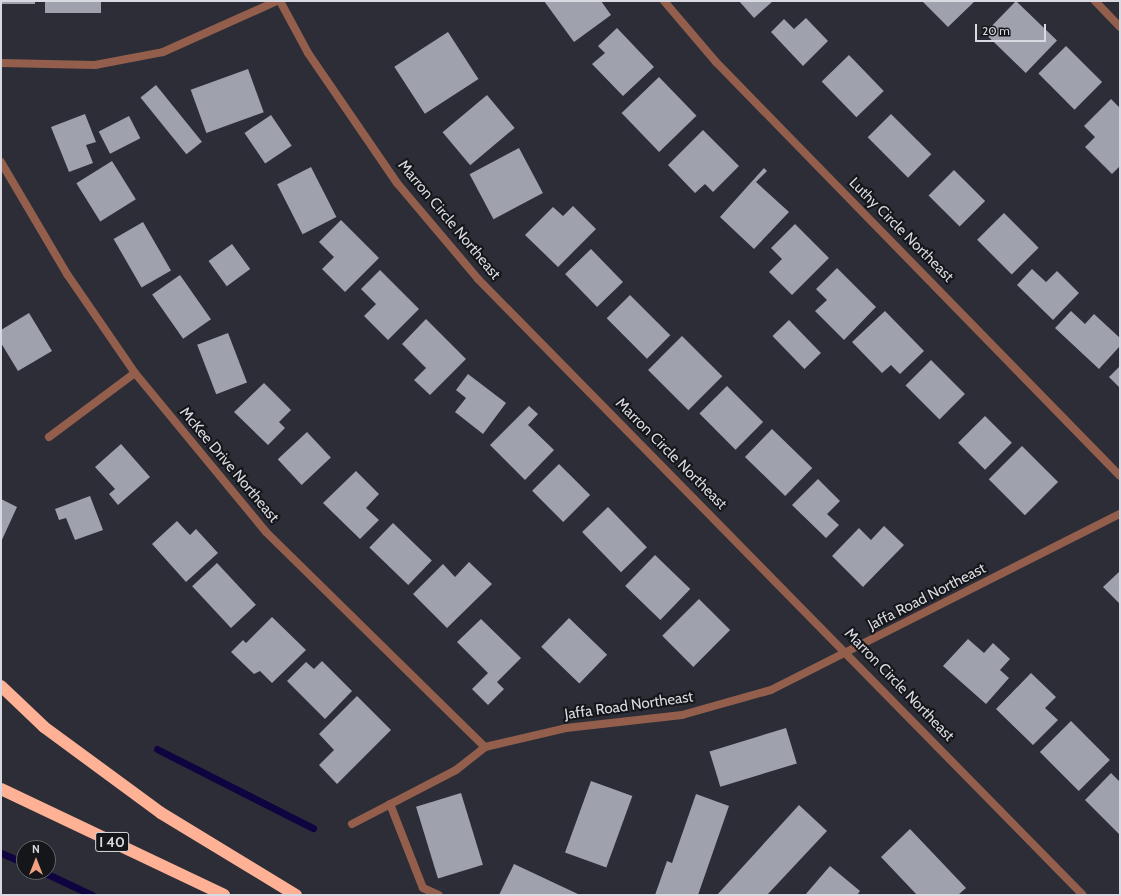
<!DOCTYPE html>
<html>
<head>
<meta charset="utf-8">
<style>
  body { margin:0 }
  #map { position:relative; width:1121px; height:896px; overflow:hidden; background:#2c2d37; font-family:Cabin,sans-serif }
  div>[style] { position:absolute }
  .stream>* { height:7px; margin:-3.5px; padding:0 3.5px; transform-origin:3.5px; border-radius:3.5px; background:#0f0340 }
  .building>* { inset:0; background:#9fa1ad; transform-origin:0 0 }
  .lane>* { height:8px; margin:-4px; padding:0 4px; transform-origin:4px; border-radius:4px; background:#935f4c }
  .street>* { height:8px; margin:-4px; padding:0 4px; transform-origin:4px; border-radius:4px; background:#935f4c }
  .highway>* { height:12px; margin:-6px; padding:0 6px; transform-origin:6px; border-radius:6px; background:#feb194 }
  span { translate:-50% -50%; white-space:nowrap; text-align:center; line-height:1.15; -webkit-text-stroke:4px #15161a; paint-order:stroke }
  .shield-label span { padding:1px 3px; background:#15161a; border:1px solid; border-radius:3px; -webkit-text-stroke-width:0 }
  .shield-label { font-size:14px; color:#d9dae1; font-weight:700 }
  .street-label { font-size:15px; color:#d9dae1 }
  .frame { position:absolute; inset:0; border:2px solid #d9dae1; pointer-events:none }
  .north { position:absolute; left:16px; top:840px; width:40px; height:40px; box-sizing:border-box; background:#15161a; border:1px solid #63646a; border-radius:50%; rotate:0deg; font-size:11px; font-weight:700; line-height:16px; text-align:center; color:#d9dae1 }
  .north::after { content:''; display:block; margin:auto; width:14px; height:18px; background:#f2a081; clip-path:polygon(50% 0,100% 100%,50% 72%,0 100%) }
  .scale { position:absolute; left:975px; top:24px; width:71px; height:18px; box-sizing:border-box; border:2px solid #d9dae1; border-top:0; padding-left:5px; font-size:12px; line-height:14px; white-space:nowrap; color:#d9dae1; -webkit-text-stroke:3px #15161a; paint-order:stroke }
</style>
</head>
<body>
<div id="map">
  <div class="stream">
    <i style="left:157px;top:749px;width:175px;rotate:26.9deg"></i>
    <i style="left:1px;top:853px;width:25px;rotate:23deg"></i>
    <i style="left:43px;top:872px;width:54px;rotate:25.1deg"></i>
  </div>
  <div class="building">
    <i style="left:1px;top:1px;width:34px;height:3px"></i>
    <i style="left:45px;top:1px;width:56px;height:12px"></i>
    <i style="clip-path:polygon(544px 1px,601px 1px,611px 15px,574px 42px)"></i>
    <i style="clip-path:polygon(739px 1px,773px 1px,754px 18px)"></i>
    <i style="clip-path:polygon(922px 1px,975px 1px,948px 27px)"></i>
    <i style="left:1016px;top:1px;width:57px;height:45px;rotate:44deg"></i>
    <i style="clip-path:polygon(806px 18px,828px 41px,803px 66px,771px 32px,784px 19px,794px 29px)"></i>
    <i style="clip-path:polygon(617px 28px,654px 67px,623px 96px,592px 64px,605px 53px,598px 46px)"></i>
    <i style="left:448px;top:32px;width:56px;height:64px;rotate:57deg"></i>
    <i style="left:1066px;top:46px;width:51px;height:39px;rotate:45deg"></i>
    <i style="left:849px;top:55px;width:50px;height:38px;rotate:46deg"></i>
    <i style="left:248px;top:69px;width:46px;height:61px;rotate:70deg"></i>
    <i style="left:659px;top:77px;width:54px;height:52px;rotate:46deg"></i>
    <i style="left:156px;top:85px;width:73px;height:20px;rotate:51deg"></i>
    <i style="left:487px;top:95px;width:43px;height:58px;rotate:50deg"></i>
    <i style="clip-path:polygon(1111px 99px,1120px 108px,1120px 166px,1112px 174px,1085px 147px,1095px 137px,1084px 126px)"></i>
    <i style="clip-path:polygon(85px 114px,96px 142px,86px 145px,93px 163px,69px 172px,51px 127px)"></i>
    <i style="left:891px;top:114px;width:57px;height:33px;rotate:45deg"></i>
    <i style="left:271px;top:115px;width:37px;height:32px;rotate:56deg"></i>
    <i style="left:129px;top:116px;width:25px;height:34px;rotate:63deg"></i>
    <i style="clip-path:polygon(703px 130px,739px 166px,713px 192px,705px 184px,695px 193px,668px 165px)"></i>
    <i style="left:519px;top:148px;width:51px;height:56px;rotate:62deg"></i>
    <i style="left:112px;top:161px;width:45px;height:42px;rotate:58deg"></i>
    <i style="left:311px;top:167px;width:56px;height:38px;rotate:63deg"></i>
    <i style="clip-path:polygon(764px 168px,767px 171px,756px 182px,789px 212px,754px 249px,720px 217px)"></i>
    <i style="left:954px;top:170px;width:44px;height:36px;rotate:45deg"></i>
    <i style="clip-path:polygon(573px 206px,596px 229px,558px 267px,525px 235px,553px 207px,563px 216px)"></i>
    <i style="left:1004px;top:213px;width:49px;height:38px;rotate:45deg"></i>
    <i style="clip-path:polygon(341px 220px,379px 258px,345px 292px,322px 269px,334px 257px,319px 242px)"></i>
    <i style="left:143px;top:222px;width:56px;height:34px;rotate:60deg"></i>
    <i style="clip-path:polygon(795px 224px,829px 258px,792px 295px,769px 272px,782px 259px,771px 248px)"></i>
    <i style="left:232px;top:244px;width:31px;height:29px;rotate:54deg"></i>
    <i style="left:591px;top:249px;width:46px;height:36px;rotate:46deg"></i>
    <i style="clip-path:polygon(837px 268px,876px 307px,844px 340px,815px 311px,827px 300px,816px 289px)"></i>
    <i style="clip-path:polygon(1032px 269px,1046px 282px,1057px 271px,1079px 293px,1053px 320px,1017px 285px)"></i>
    <i style="clip-path:polygon(380px 270px,419px 309px,388px 340px,364px 316px,376px 304px,361px 289px)"></i>
    <i style="left:180px;top:275px;width:54px;height:34px;rotate:55deg"></i>
    <i style="left:630px;top:295px;width:57px;height:33px;rotate:45deg"></i>
    <i style="clip-path:polygon(885px 311px,924px 351px,900px 374px,891px 365px,882px 373px,852px 342px)"></i>
    <i style="clip-path:polygon(1071px 311px,1085px 324px,1094px 314px,1120px 338px,1120px 346px,1099px 369px,1055px 328px)"></i>
    <i style="clip-path:polygon(29px 313px,52px 351px,18px 371px,1px 343px,1px 330px)"></i>
    <i style="clip-path:polygon(426px 319px,466px 359px,430px 395px,414px 380px,426px 368px,402px 344px)"></i>
    <i style="left:789px;top:320px;width:46px;height:23px;rotate:46deg"></i>
    <i style="left:228px;top:333px;width:53px;height:33px;rotate:69deg"></i>
    <i style="left:682px;top:336px;width:57px;height:48px;rotate:45deg"></i>
    <i style="left:931px;top:360px;width:48px;height:36px;rotate:45deg"></i>
    <i style="clip-path:polygon(1120px 366px,1120px 388px,1109px 377px)"></i>
    <i style="clip-path:polygon(468px 374px,506px 403px,483px 434px,455px 412px,466px 398px,456px 390px)"></i>
    <i style="clip-path:polygon(264px 383px,291px 410px,279px 422px,285px 428px,268px 445px,234px 412px)"></i>
    <i style="left:727px;top:386px;width:51px;height:39px;rotate:45deg"></i>
    <i style="clip-path:polygon(529px 406px,538px 414px,528px 425px,554px 450px,525px 480px,490px 445px)"></i>
    <i style="left:985px;top:416px;width:38px;height:38px;rotate:45deg"></i>
    <i style="left:772px;top:429px;width:56px;height:39px;rotate:44deg"></i>
    <i style="left:307px;top:432px;width:35px;height:40px;rotate:47deg"></i>
    <i style="clip-path:polygon(121px 444px,150px 477px,118px 505px,109px 494px,115px 489px,95px 467px)"></i>
    <i style="left:1022px;top:446px;width:51px;height:47px;rotate:45deg"></i>
    <i style="left:559px;top:464px;width:44px;height:38px;rotate:45deg"></i>
    <i style="clip-path:polygon(356px 471px,379px 494px,366px 508px,379px 520px,360px 539px,323px 503px)"></i>
    <i style="clip-path:polygon(818px 479px,840px 501px,827px 514px,839px 525px,826px 538px,792px 505px)"></i>
    <i style="clip-path:polygon(90px 496px,103px 530px,75px 540px,66px 518px,59px 520px,55px 509px)"></i>
    <i style="clip-path:polygon(1px 499px,17px 507px,1px 542px)"></i>
    <i style="left:608px;top:507px;width:56px;height:36px;rotate:46deg"></i>
    <i style="clip-path:polygon(177px 521px,190px 535px,196px 529px,218px 553px,186px 582px,152px 544px)"></i>
    <i style="left:393px;top:523px;width:54px;height:34px;rotate:44deg"></i>
    <i style="clip-path:polygon(884px 526px,904px 545px,863px 587px,832px 556px,859px 528px,871px 540px)"></i>
    <i style="left:655px;top:555px;width:49px;height:43px;rotate:44deg"></i>
    <i style="clip-path:polygon(469px 562px,492px 584px,447px 628px,413px 594px,443px 564px,455px 577px)"></i>
    <i style="left:217px;top:563px;width:57px;height:34px;rotate:47deg"></i>
    <i style="clip-path:polygon(1120px 571px,1120px 604px,1103px 587px)"></i>
    <i style="left:699px;top:599px;width:44px;height:52px;rotate:45deg"></i>
    <i style="clip-path:polygon(272px 617px,306px 650px,272px 683px,260px 671px,254px 674px,231px 652px,243px 640px,246px 643px)"></i>
    <i style="left:569px;top:618px;width:53px;height:40px;rotate:44deg"></i>
    <i style="clip-path:polygon(481px 619px,521px 658px,497px 682px,504px 689px,488px 705px,472px 689px,488px 673px,457px 642px)"></i>
    <i style="clip-path:polygon(968px 639px,984px 653px,993px 643px,1010px 659px,1000px 670px,1009px 678px,986px 704px,943px 666px)"></i>
    <i style="clip-path:polygon(322px 661px,352px 691px,325px 719px,287px 681px,306px 662px,314px 669px)"></i>
    <i style="clip-path:polygon(1031px 673px,1056px 697px,1045px 708px,1058px 720px,1033px 745px,996px 709px)"></i>
    <i style="clip-path:polygon(357px 696px,391px 730px,337px 784px,319px 765px,334px 750px,319px 734px)"></i>
    <i style="left:1071px;top:721px;width:55px;height:44px;rotate:45deg"></i>
    <i style="left:786px;top:728px;width:37px;height:80px;rotate:73deg"></i>
    <i style="clip-path:polygon(1111px 773px,1120px 782px,1120px 835px,1085px 800px)"></i>
    <i style="left:591px;top:781px;width:44px;height:76px;rotate:20deg"></i>
    <i style="left:461px;top:793px;width:75px;height:47px;rotate:73deg"></i>
    <i style="clip-path:polygon(696px 794px,729px 806px,698px 895px,655px 895px,667px 861px,672px 863px)"></i>
    <i style="clip-path:polygon(799px 805px,827px 831px,767px 895px,717px 895px)"></i>
    <i style="clip-path:polygon(910px 829px,966px 888px,958px 895px,917px 895px,881px 857px)"></i>
    <i style="clip-path:polygon(514px 864px,580px 895px,499px 895px)"></i>
    <i style="clip-path:polygon(830px 866px,860px 891px,857px 895px,805px 895px)"></i>
  </div>
  <div class="lane">
    <i style="left:390px;top:804px;width:90px;rotate:68.6deg"></i>
    <i style="left:423px;top:888px;width:17px;rotate:24deg"></i>
    <i style="left:352px;top:824px;width:117px;rotate:-27.4deg"></i>
    <i style="left:456px;top:770px;width:37px;rotate:-38deg"></i>
  </div>
  <div class="street">
    <i style="left:280px;top:1px;width:59px;rotate:61.7deg"></i>
    <i style="left:308px;top:53px;width:158px;rotate:55.6deg"></i>
    <i style="left:397px;top:183px;width:126px;rotate:49.8deg"></i>
    <i style="left:478px;top:279px;width:863px;rotate:45.52deg"></i>
    <i style="left:664px;top:1px;width:80px;rotate:49.6deg"></i>
    <i style="left:716px;top:62px;width:578px;rotate:45.7deg"></i>
    <i style="left:1095px;top:1px;width:36px;rotate:46deg"></i>
    <i style="left:1px;top:63px;width:94px;rotate:1.2deg"></i>
    <i style="left:95px;top:65px;width:69px;rotate:-10.8deg"></i>
    <i style="left:163px;top:52px;width:125px;rotate:-24.1deg"></i>
    <i style="left:1px;top:162px;width:130px;rotate:59.5deg"></i>
    <i style="left:67px;top:274px;width:120px;rotate:55.5deg"></i>
    <i style="left:135px;top:373px;width:206px;rotate:50.5deg"></i>
    <i style="left:266px;top:532px;width:307px;rotate:44.5deg"></i>
    <i style="left:485px;top:747px;width:83px;rotate:-13.2deg"></i>
    <i style="left:566px;top:728px;width:117px;rotate:-6.4deg"></i>
    <i style="left:682px;top:715px;width:92px;rotate:-15.7deg"></i>
    <i style="left:771px;top:690px;width:391px;rotate:-26.8deg"></i>
    <i style="left:49px;top:437px;width:107px;rotate:-36.7deg"></i>
  </div>
  <div class="highway">
    <i style="left:1px;top:686px;width:59px;rotate:43.6deg"></i>
    <i style="left:44px;top:727px;width:145px;rotate:36.3deg"></i>
    <i style="left:161px;top:813px;width:158px;rotate:31.3deg"></i>
    <i style="left:1px;top:789px;width:247px;rotate:25.4deg"></i>
  </div>
  <div class="shield-label">
    <span style="left:112px;top:842px">I 40</span>
  </div>
  <div class="street-label">
    <span style="left:449px;top:220px;rotate:50deg">Marron Circle Northeast</span>
    <span style="left:901px;top:230px;rotate:45deg">Luthy Circle Northeast</span>
    <span style="left:671px;top:454px;rotate:45deg">Marron Circle Northeast</span>
    <span style="left:229px;top:465px;rotate:50deg">McKee Drive Northeast</span>
    <span style="left:927px;top:597px;rotate:-27deg">Jaffa Road Northeast</span>
    <span style="left:899px;top:685px;rotate:46deg">Marron Circle Northeast</span>
    <span style="left:629px;top:706px;rotate:-8deg">Jaffa Road Northeast</span>
  </div>
  <div class="frame"></div>
  <div class="north">N</div>
  <div class="scale">20 m</div>
</div>
</body>
</html>
